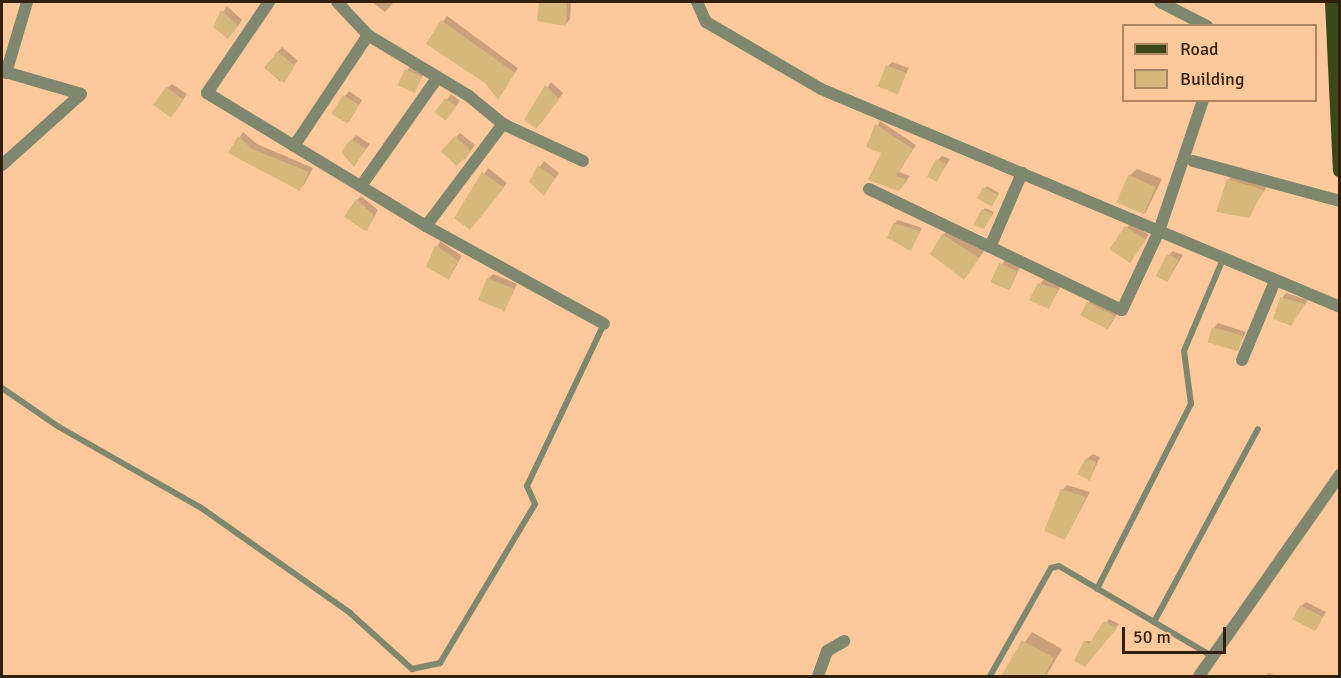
<!DOCTYPE html>
<html>
<head>
<meta charset="utf-8">
<style>
  body { margin:0 }
  #map { position:relative; width:1341px; height:678px; overflow:hidden; background:#fdc99a; font-family:Signika,sans-serif }
  div>[style] { position:absolute }
  .shadow>* { inset:0; background:#0003; transform-origin:0 0 }
  .building>* { inset:0; background:#d6b87d; transform-origin:0 0 }
  .lane>* { height:6px; margin:-3px; padding:0 3px; transform-origin:3px; border-radius:3px; background:#7f886f }
  .street>* { height:12px; margin:-6px; padding:0 6px; transform-origin:6px; border-radius:6px; background:#7f886f }
  .primary>* { height:15px; margin:-7.5px; padding:0 7.5px; transform-origin:7.5px; border-radius:7.5px; background:#3b491a }
  span { translate:-50% -50%; white-space:nowrap; text-align:center; line-height:1.15; -webkit-text-stroke:4.5px #fdc99a; paint-order:stroke }
  .frame { position:absolute; inset:0; border:3px solid #321f0c; pointer-events:none }
  .legend { position:absolute; left:1122px; top:24px; width:195px; height:78px; box-sizing:border-box; background:#fdc99a; border:2px solid #ac8561; margin:0; padding:8px 10px; list-style:none; font-size:18px; color:#321f0c }
  .legend li { display:flex; align-items:center; gap:12px; height:30px }
  .legend b { width:30px; border:2px solid #ac8561 }
  .scale { position:absolute; left:1122px; top:627px; width:104px; height:27px; box-sizing:border-box; border:3px solid #321f0c; border-top:0; padding-left:8px; font-size:18px; line-height:21px; white-space:nowrap; color:#321f0c; -webkit-text-stroke:4px #fdc99a; paint-order:stroke }
</style>
</head>
<body>
<div id="map">
  <div class="shadow">
    <i style="clip-path:polygon(372px 2px,394px 2px,385px 12px)"></i>
    <i style="clip-path:polygon(541px 2px,571px 2px,570px 19px,566px 24px,539px 20px)"></i>
    <i style="clip-path:polygon(227px 6px,242px 20px,233px 33px,214px 26px)"></i>
    <i style="clip-path:polygon(447px 16px,518px 68px,498px 98px,486px 82px,428px 44px)"></i>
    <i style="left:282px;top:47px;width:21px;height:27px;rotate:41deg"></i>
    <i style="clip-path:polygon(892px 62px,909px 68px,896px 93px,888px 66px)"></i>
    <i style="clip-path:polygon(411px 66px,425px 72px,412px 92px,407px 70px)"></i>
    <i style="clip-path:polygon(551px 82px,563px 93px,541px 123px,526px 119px)"></i>
    <i style="clip-path:polygon(172px 84px,187px 94px,175px 112px,167px 88px)"></i>
    <i style="clip-path:polygon(349px 91px,362px 100px,349px 122px,333px 112px)"></i>
    <i style="clip-path:polygon(451px 94px,460px 101px,450px 114px,437px 113px)"></i>
    <i style="clip-path:polygon(880px 121px,916px 145px,899px 172px,910px 176px,899px 189px,883px 153px,868px 146px)"></i>
    <i style="clip-path:polygon(243px 132px,257px 144px,313px 168px,304px 185px,299px 189px,230px 152px)"></i>
    <i style="clip-path:polygon(460px 133px,475px 145px,464px 160px,456px 137px)"></i>
    <i style="clip-path:polygon(356px 135px,370px 144px,354px 165px,352px 140px)"></i>
    <i style="clip-path:polygon(942px 156px,950px 159px,937px 180px,938px 160px)"></i>
    <i style="clip-path:polygon(544px 161px,559px 173px,544px 194px,530px 181px)"></i>
    <i style="clip-path:polygon(488px 168px,507px 183px,474px 224px,456px 218px)"></i>
    <i style="clip-path:polygon(1137px 169px,1162px 179px,1145px 214px,1129px 176px)"></i>
    <i style="clip-path:polygon(1233px 175px,1268px 185px,1248px 216px,1228px 180px)"></i>
    <i style="clip-path:polygon(987px 186px,999px 193px,994px 202px,979px 198px)"></i>
    <i style="clip-path:polygon(361px 196px,378px 210px,367px 230px,357px 200px)"></i>
    <i style="clip-path:polygon(985px 208px,994px 212px,986px 225px,983px 210px)"></i>
    <i style="clip-path:polygon(898px 220px,922px 228px,911px 249px,894px 224px)"></i>
    <i style="left:1131px;top:222px;width:22px;height:33px;rotate:36deg"></i>
    <i style="clip-path:polygon(950px 228px,985px 250px,964px 278px,943px 235px)"></i>
    <i style="clip-path:polygon(440px 241px,462px 256px,449px 278px,428px 266px)"></i>
    <i style="clip-path:polygon(1173px 251px,1183px 255px,1168px 280px,1169px 255px)"></i>
    <i style="left:1005px;top:259px;width:17px;height:26px;rotate:25deg"></i>
    <i style="clip-path:polygon(493px 274px,517px 284px,504px 312px,488px 279px)"></i>
    <i style="clip-path:polygon(1044px 279px,1062px 284px,1049px 307px,1040px 284px)"></i>
    <i style="clip-path:polygon(1286px 293px,1308px 300px,1291px 324px,1282px 298px)"></i>
    <i style="clip-path:polygon(1093px 299px,1119px 311px,1109px 327px,1088px 303px)"></i>
    <i style="clip-path:polygon(1218px 323px,1246px 332px,1236px 350px,1213px 328px)"></i>
    <i style="clip-path:polygon(1092px 454px,1100px 457px,1090px 479px,1087px 459px)"></i>
    <i style="clip-path:polygon(1067px 485px,1090px 492px,1065px 539px,1062px 490px)"></i>
    <i style="clip-path:polygon(1306px 602px,1326px 612px,1315px 629px,1301px 606px)"></i>
    <i style="clip-path:polygon(1109px 619px,1119px 624px,1088px 661px,1076px 660px,1085px 641px,1093px 641px)"></i>
    <i style="clip-path:polygon(1032px 632px,1062px 649px,1046px 676px,1001px 676px)"></i>
    <i style="clip-path:polygon(1269px 673px,1277px 676px,1265px 676px)"></i>
  </div>
  <div class="building">
    <i style="clip-path:polygon(539px 2px,567px 2px,566px 26px,537px 21px)"></i>
    <i style="clip-path:polygon(221px 10px,238px 26px,228px 39px,213px 27px)"></i>
    <i style="clip-path:polygon(441px 20px,515px 73px,498px 100px,485px 83px,426px 44px)"></i>
    <i style="clip-path:polygon(277px 51px,295px 66px,284px 83px,265px 69px)"></i>
    <i style="left:886px;top:65px;width:22px;height:23px;rotate:22deg"></i>
    <i style="left:405px;top:69px;width:19px;height:18px;rotate:25deg"></i>
    <i style="clip-path:polygon(545px 85px,559px 99px,536px 129px,524px 120px)"></i>
    <i style="left:166px;top:87px;width:22px;height:22px;rotate:36deg"></i>
    <i style="left:343px;top:95px;width:19px;height:22px;rotate:32deg"></i>
    <i style="left:445px;top:98px;width:14px;height:18px;rotate:36deg"></i>
    <i style="clip-path:polygon(875px 124px,913px 149px,896px 176px,908px 180px,899px 191px,868px 180px,881px 153px,866px 147px)"></i>
    <i style="clip-path:polygon(238px 136px,252px 149px,309px 172px,300px 191px,228px 153px)"></i>
    <i style="left:455px;top:136px;width:22px;height:21px;rotate:43deg"></i>
    <i style="clip-path:polygon(351px 139px,366px 149px,354px 167px,341px 152px)"></i>
    <i style="left:936px;top:159px;width:11px;height:20px;rotate:27deg"></i>
    <i style="clip-path:polygon(538px 165px,555px 178px,544px 196px,529px 182px)"></i>
    <i style="clip-path:polygon(482px 172px,504px 188px,470px 230px,454px 218px)"></i>
    <i style="left:1128px;top:175px;width:30px;height:30px;rotate:23deg"></i>
    <i style="clip-path:polygon(1227px 179px,1264px 190px,1249px 218px,1216px 212px)"></i>
    <i style="left:983px;top:187px;width:17px;height:13px;rotate:28deg"></i>
    <i style="clip-path:polygon(356px 199px,374px 215px,367px 232px,344px 217px)"></i>
    <i style="clip-path:polygon(982px 209px,993px 214px,984px 229px,973px 225px)"></i>
    <i style="clip-path:polygon(893px 223px,920px 231px,911px 251px,887px 238px)"></i>
    <i style="left:1125px;top:226px;width:25px;height:28px;rotate:34deg"></i>
    <i style="clip-path:polygon(942px 234px,979px 258px,964px 280px,930px 254px)"></i>
    <i style="clip-path:polygon(435px 245px,458px 261px,449px 280px,426px 267px)"></i>
    <i style="left:1167px;top:254px;width:13px;height:25px;rotate:27deg"></i>
    <i style="left:999px;top:263px;width:20px;height:21px;rotate:24deg"></i>
    <i style="left:487px;top:278px;width:29px;height:24px;rotate:22deg"></i>
    <i style="clip-path:polygon(1038px 283px,1058px 289px,1049px 309px,1029px 300px)"></i>
    <i style="clip-path:polygon(1280px 297px,1305px 304px,1291px 326px,1273px 319px)"></i>
    <i style="left:1087px;top:302px;width:31px;height:15px;rotate:27deg"></i>
    <i style="left:1212px;top:327px;width:32px;height:16px;rotate:16deg"></i>
    <i style="clip-path:polygon(1086px 458px,1096px 462px,1090px 481px,1077px 474px)"></i>
    <i style="clip-path:polygon(1061px 489px,1086px 497px,1065px 540px,1044px 531px)"></i>
    <i style="left:1300px;top:605px;width:26px;height:16px;rotate:28deg"></i>
    <i style="clip-path:polygon(1104px 621px,1117px 628px,1085px 667px,1074px 661px,1084px 640px,1089px 644px)"></i>
    <i style="clip-path:polygon(1022px 640px,1054px 658px,1044px 676px,1001px 676px)"></i>
  </div>
  <div class="lane">
    <i style="left:2px;top:388px;width:69px;rotate:34.4deg"></i>
    <i style="left:59px;top:427px;width:162px;rotate:29.6deg"></i>
    <i style="left:200px;top:507px;width:184px;rotate:35.2deg"></i>
    <i style="left:350px;top:613px;width:84px;rotate:42.1deg"></i>
    <i style="left:412px;top:669px;width:29px;rotate:-12deg"></i>
    <i style="left:440px;top:663px;width:185px;rotate:-59.1deg"></i>
    <i style="left:535px;top:504px;width:20px;rotate:-114deg"></i>
    <i style="left:527px;top:486px;width:179px;rotate:-64.6deg"></i>
    <i style="left:1097px;top:589px;width:208px;rotate:-63.1deg"></i>
    <i style="left:1191px;top:404px;width:53px;rotate:-97.5deg"></i>
    <i style="left:1184px;top:351px;width:100px;rotate:-67deg"></i>
    <i style="left:1154px;top:622px;width:219px;rotate:-61.7deg"></i>
    <i style="left:990px;top:676px;width:124px;rotate:-60.5deg"></i>
    <i style="left:1051px;top:568px;width:8px;rotate:-14deg"></i>
    <i style="left:1059px;top:566px;width:178px;rotate:30.5deg"></i>
  </div>
  <div class="street">
    <i style="left:269px;top:2px;width:110px;rotate:124.3deg"></i>
    <i style="left:207px;top:93px;width:256px;rotate:31.3deg"></i>
    <i style="left:426px;top:226px;width:128px;rotate:-53deg"></i>
    <i style="left:503px;top:124px;width:44px;rotate:-140.5deg"></i>
    <i style="left:469px;top:96px;width:118px;rotate:-148.9deg"></i>
    <i style="left:368px;top:35px;width:45px;rotate:-133.2deg"></i>
    <i style="left:697px;top:2px;width:22px;rotate:66deg"></i>
    <i style="left:706px;top:22px;width:133px;rotate:30.2deg"></i>
    <i style="left:821px;top:89px;width:563px;rotate:22.78deg"></i>
    <i style="left:1160px;top:2px;width:53px;rotate:27.1deg"></i>
    <i style="left:2px;top:71px;width:82px;rotate:16.2deg"></i>
    <i style="left:6px;top:73px;width:74px;rotate:-73.5deg"></i>
    <i style="left:503px;top:124px;width:88px;rotate:24.8deg"></i>
    <i style="left:294px;top:146px;width:133px;rotate:-56.3deg"></i>
    <i style="left:1193px;top:161px;width:152px;rotate:15.2deg"></i>
    <i style="left:2px;top:165px;width:106px;rotate:-41.9deg"></i>
    <i style="left:361px;top:186px;width:133px;rotate:-54.8deg"></i>
    <i style="left:869px;top:189px;width:280px;rotate:25.6deg"></i>
    <i style="left:1122px;top:310px;width:87px;rotate:-64.9deg"></i>
    <i style="left:1159px;top:231px;width:138px;rotate:-71.4deg"></i>
    <i style="left:426px;top:226px;width:203px;rotate:28.8deg"></i>
    <i style="left:990px;top:247px;width:81px;rotate:-66.6deg"></i>
    <i style="left:1242px;top:360px;width:86px;rotate:-67.3deg"></i>
    <i style="left:818px;top:676px;width:27px;rotate:-70deg"></i>
    <i style="left:827px;top:651px;width:20px;rotate:-30deg"></i>
    <i style="left:1199px;top:676px;width:246px;rotate:-55deg"></i>
  </div>
  <div class="primary">
    <i style="left:1332px;top:2px;width:168px;rotate:87.3deg"></i>
  </div>
  <div class="frame"></div>
  <ul class="legend">
  <li><b style="height:8px;background:#3b491a"></b>Road</li>
  <li><b style="height:16px;background:#d6b87d"></b>Building</li>
  </ul>
  <div class="scale">50 m</div>
</div>
</body>
</html>
